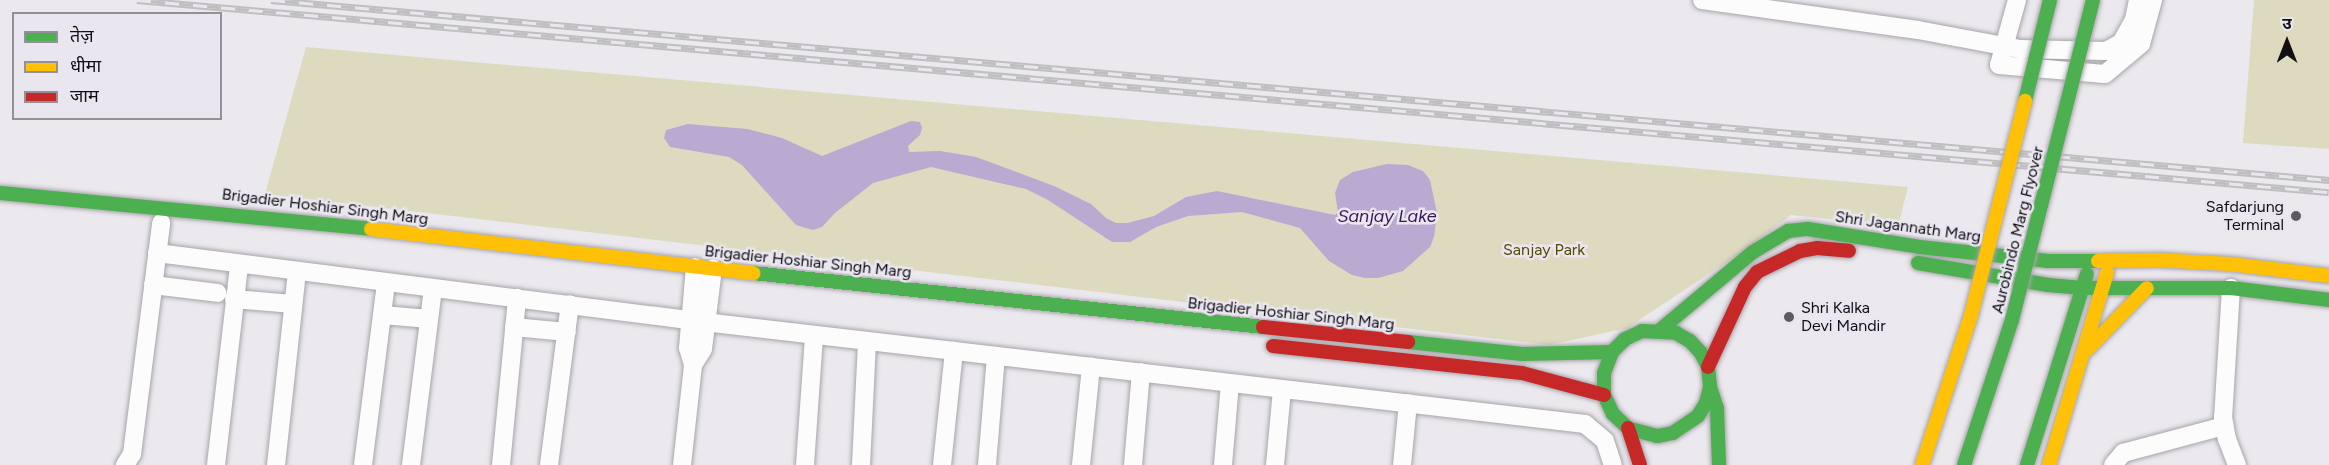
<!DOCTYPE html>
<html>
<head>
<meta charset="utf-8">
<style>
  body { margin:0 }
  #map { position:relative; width:2329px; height:465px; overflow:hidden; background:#ebe8ee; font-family:Figtree,"Noto Sans Devanagari",sans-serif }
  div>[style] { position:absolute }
  .green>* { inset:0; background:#dedabf }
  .water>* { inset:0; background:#b9aad1 }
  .roads { filter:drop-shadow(0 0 2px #a7a5a9) drop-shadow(0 0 2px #a7a5a9) }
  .street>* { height:18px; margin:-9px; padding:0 9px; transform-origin:9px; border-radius:9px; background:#fcfcfc }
  .fast>* { height:14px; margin:-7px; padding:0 7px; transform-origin:7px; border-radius:7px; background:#4caf50 }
  .slow>* { height:14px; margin:-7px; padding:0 7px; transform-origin:7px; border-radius:7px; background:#ffc107 }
  .jam>* { height:14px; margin:-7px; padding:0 7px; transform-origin:7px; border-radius:7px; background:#c62828 }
  .rail>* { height:7px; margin-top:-3.5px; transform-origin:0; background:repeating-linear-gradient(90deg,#eae6f0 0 14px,#c0bfc0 0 28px); box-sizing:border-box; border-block:2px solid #c0bfc0 }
  .bridges { filter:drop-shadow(0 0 2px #a7a5a9) drop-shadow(0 0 2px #a7a5a9) }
  .fast-bridge>* { height:14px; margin:-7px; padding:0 7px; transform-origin:7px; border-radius:7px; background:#4caf50 }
  .slow-bridge>* { height:14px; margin:-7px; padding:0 7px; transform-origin:7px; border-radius:7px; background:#ffc107 }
  .dots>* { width:16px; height:16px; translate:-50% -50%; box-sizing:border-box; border:3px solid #eae6f0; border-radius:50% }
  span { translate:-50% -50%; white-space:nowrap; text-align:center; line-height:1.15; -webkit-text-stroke:5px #eae6f0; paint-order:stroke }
  .street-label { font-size:16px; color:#110f13 }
  .poi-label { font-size:16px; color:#110f13 }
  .right { translate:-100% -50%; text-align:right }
  .left { translate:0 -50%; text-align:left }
  .park-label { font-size:16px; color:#524c00 }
  .water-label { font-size:18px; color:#361756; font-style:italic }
  .legend { position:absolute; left:12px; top:12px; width:210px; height:108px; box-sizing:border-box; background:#eae6f0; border:2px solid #939098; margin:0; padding:8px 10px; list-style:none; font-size:18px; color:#110f13 }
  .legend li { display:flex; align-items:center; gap:12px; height:30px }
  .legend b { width:30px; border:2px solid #939098 }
  .north { position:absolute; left:2257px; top:12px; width:60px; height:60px; -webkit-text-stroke:4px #eae6f0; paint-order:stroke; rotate:0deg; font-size:16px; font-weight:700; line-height:24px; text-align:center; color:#110f13 }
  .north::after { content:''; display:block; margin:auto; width:21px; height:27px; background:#110f13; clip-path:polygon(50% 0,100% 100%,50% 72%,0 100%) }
</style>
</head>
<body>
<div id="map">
  <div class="green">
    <i style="clip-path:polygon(2254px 0,2329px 0,2329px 149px,2243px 143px)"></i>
    <i style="clip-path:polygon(306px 47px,473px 62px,1908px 187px,1898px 226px,1791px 215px,1745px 250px,1627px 328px,1549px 345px,265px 194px)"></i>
  </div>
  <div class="water">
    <i style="clip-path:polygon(911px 121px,920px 122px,922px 128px,920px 135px,908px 146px,909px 152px,940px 151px,976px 157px,1054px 186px,1091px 204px,1106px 218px,1116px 223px,1127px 223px,1154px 216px,1186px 197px,1217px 191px,1335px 215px,1338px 212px,1335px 193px,1340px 180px,1353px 172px,1387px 164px,1408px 165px,1423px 171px,1430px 180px,1437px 213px,1434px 237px,1430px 247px,1403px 271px,1378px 278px,1365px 278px,1352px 275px,1329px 261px,1300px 228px,1242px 212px,1188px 216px,1156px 227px,1130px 242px,1112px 242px,1048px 200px,1026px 189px,931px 167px,873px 183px,835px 213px,822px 227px,813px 230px,796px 225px,742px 165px,729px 157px,670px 147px,664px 138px,666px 130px,688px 124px,747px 129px,782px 138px,822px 156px)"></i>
  </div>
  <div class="roads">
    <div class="street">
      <i style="left:1702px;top:0;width:218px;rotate:7.9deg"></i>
      <i style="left:1918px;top:30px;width:104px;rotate:10.6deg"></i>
      <i style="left:2020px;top:49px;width:86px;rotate:1.3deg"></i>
      <i style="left:2106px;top:51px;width:17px;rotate:-28deg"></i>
      <i style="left:2121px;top:43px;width:26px;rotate:-61deg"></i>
      <i style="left:2134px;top:20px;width:20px;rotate:-79deg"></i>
      <i style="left:2017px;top:0;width:67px;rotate:105.5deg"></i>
      <i style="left:1999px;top:65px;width:106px;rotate:4.9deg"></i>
      <i style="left:2105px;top:74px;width:47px;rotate:-39.8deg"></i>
      <i style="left:2141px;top:44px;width:46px;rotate:-74.7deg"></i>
      <i style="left:157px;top:253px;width:551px;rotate:7.19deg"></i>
      <i style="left:704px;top:322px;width:887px;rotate:6.6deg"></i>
      <i style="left:1585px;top:424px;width:26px;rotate:40deg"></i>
      <i style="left:1605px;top:441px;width:25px;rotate:72deg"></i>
      <i style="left:153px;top:285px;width:65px;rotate:7deg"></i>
      <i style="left:2231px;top:288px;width:129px;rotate:93.5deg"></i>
      <i style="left:2223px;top:417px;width:22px;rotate:80deg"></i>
      <i style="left:2227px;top:439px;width:28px;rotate:69deg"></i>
      <i style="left:234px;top:299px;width:59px;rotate:4.8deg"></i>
      <i style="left:383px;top:315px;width:46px;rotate:5deg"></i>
      <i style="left:514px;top:327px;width:53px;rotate:5.4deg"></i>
      <i style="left:693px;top:365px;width:18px;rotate:-106deg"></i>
      <i style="left:688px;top:348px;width:81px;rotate:-85.1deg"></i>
      <i style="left:125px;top:465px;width:13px;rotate:-58deg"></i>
      <i style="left:132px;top:454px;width:233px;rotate:-82.8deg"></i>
      <i style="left:216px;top:465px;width:201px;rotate:-83.4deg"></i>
      <i style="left:276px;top:465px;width:194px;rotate:-83.8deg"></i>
      <i style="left:363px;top:465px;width:183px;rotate:-82.8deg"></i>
      <i style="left:411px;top:465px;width:178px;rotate:-82.9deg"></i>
      <i style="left:501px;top:465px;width:168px;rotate:-84.5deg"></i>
      <i style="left:549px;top:465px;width:162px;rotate:-82.6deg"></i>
      <i style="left:682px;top:465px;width:101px;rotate:-83.7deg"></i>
      <i style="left:693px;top:365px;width:19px;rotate:-58deg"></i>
      <i style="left:703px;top:349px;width:81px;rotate:-82.9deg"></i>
      <i style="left:805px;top:465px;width:130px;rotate:-86deg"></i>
      <i style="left:861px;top:465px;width:124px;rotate:-87.2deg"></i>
      <i style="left:942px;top:465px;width:115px;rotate:-84deg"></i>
      <i style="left:987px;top:465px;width:109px;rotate:-85.3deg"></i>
      <i style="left:1081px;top:465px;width:99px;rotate:-84.2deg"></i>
      <i style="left:1133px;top:465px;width:93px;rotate:-85.1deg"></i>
      <i style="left:1223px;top:465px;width:82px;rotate:-85.1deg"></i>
      <i style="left:1275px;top:465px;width:76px;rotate:-84.7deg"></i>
      <i style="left:1402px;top:465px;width:62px;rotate:-84.5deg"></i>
      <i style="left:2113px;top:465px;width:16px;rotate:-50deg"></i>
      <i style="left:2123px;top:453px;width:105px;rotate:-15deg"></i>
    </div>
    <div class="fast">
      <i style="left:0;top:193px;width:373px;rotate:5.5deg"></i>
      <i style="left:1918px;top:263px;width:132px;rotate:9.6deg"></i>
      <i style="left:2048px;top:285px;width:35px;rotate:5deg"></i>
      <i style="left:2083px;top:288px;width:148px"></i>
      <i style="left:2231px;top:288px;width:99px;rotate:7deg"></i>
      <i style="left:753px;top:273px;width:513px;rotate:6.04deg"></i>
      <i style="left:1660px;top:330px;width:121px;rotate:-40deg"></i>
      <i style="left:1753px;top:252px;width:41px;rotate:-31deg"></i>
      <i style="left:1788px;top:231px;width:20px;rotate:-6deg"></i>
      <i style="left:1808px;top:229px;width:113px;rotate:9.1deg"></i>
      <i style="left:1920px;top:247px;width:129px;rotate:6.2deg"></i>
      <i style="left:2048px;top:261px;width:50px"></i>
      <i style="left:1408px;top:342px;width:115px;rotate:6deg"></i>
      <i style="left:1522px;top:354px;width:90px;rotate:-1.3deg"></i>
      <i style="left:1710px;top:387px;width:16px;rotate:104deg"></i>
      <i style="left:1706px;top:403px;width:15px;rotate:122deg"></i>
      <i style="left:1698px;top:416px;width:30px;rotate:146deg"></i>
      <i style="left:1673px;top:433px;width:16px;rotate:169deg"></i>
      <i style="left:1657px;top:436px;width:30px;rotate:-165deg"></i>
      <i style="left:1628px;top:428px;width:21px;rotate:-137deg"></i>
      <i style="left:1613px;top:414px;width:21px;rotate:-115deg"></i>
      <i style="left:1604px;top:395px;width:22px;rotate:-90deg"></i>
      <i style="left:1604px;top:373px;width:22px;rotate:-69deg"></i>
      <i style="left:1612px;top:352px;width:18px;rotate:-45deg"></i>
      <i style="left:1625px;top:339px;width:19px;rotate:-25deg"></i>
      <i style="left:1642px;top:331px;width:34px;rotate:3deg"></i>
      <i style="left:1676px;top:333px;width:16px;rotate:30deg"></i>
      <i style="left:1690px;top:341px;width:16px;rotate:47deg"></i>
      <i style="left:1701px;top:353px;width:16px;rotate:63deg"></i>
      <i style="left:1708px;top:367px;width:20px;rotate:84deg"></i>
      <i style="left:1710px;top:387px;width:22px;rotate:72deg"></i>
      <i style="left:1717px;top:408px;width:57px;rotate:88deg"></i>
      <i style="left:2027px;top:465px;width:200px;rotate:-72.6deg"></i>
    </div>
    <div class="slow">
      <i style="left:371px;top:229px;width:385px;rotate:6.6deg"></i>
      <i style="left:2098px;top:261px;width:60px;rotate:-1deg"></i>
      <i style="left:2158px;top:260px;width:72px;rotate:3.2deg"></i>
      <i style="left:2230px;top:264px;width:100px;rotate:6.9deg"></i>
      <i style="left:2087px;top:350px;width:86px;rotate:-45.9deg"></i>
      <i style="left:2049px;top:465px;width:201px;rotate:-73.2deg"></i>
    </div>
    <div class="jam">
      <i style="left:1263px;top:327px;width:146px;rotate:5.9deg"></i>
      <i style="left:1273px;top:346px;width:250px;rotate:6.2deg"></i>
      <i style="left:1522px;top:373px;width:85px;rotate:15deg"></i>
      <i style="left:1708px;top:367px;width:88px;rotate:-65.2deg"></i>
      <i style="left:1745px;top:287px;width:19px;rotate:-51deg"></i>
      <i style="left:1757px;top:272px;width:48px;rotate:-26deg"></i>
      <i style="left:1800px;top:251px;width:17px;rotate:-10deg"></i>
      <i style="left:1817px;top:248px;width:32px;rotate:5deg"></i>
      <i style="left:1628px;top:428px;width:39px;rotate:72deg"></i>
    </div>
  </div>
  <div class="rail">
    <i style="left:137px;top:0;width:2200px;rotate:5.01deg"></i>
    <i style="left:271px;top:0;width:2066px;rotate:5deg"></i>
  </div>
  <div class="bridges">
    <div class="fast-bridge">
      <i style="left:2025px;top:101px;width:104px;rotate:-76.1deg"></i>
      <i style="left:1964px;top:465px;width:153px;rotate:-71.7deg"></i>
      <i style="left:2012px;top:320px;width:330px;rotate:-75.8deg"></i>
    </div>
    <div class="slow-bridge">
      <i style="left:1922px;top:465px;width:158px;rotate:-71.9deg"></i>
      <i style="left:1971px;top:315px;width:221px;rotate:-75.8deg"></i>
    </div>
  </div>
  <div class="dots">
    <i style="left:2296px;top:216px;background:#5d5b60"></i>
    <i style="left:1789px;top:317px;background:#5d5b60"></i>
  </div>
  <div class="street-label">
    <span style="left:325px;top:207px;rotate:7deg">Brigadier Hoshiar Singh Marg</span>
    <span style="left:1908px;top:227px;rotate:8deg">Shri Jagannath Marg</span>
    <span style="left:2018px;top:230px;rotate:-76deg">Aurobindo Marg Flyover</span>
    <span style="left:808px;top:262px;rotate:6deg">Brigadier Hoshiar Singh Marg</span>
    <span style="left:1291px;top:314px;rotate:6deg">Brigadier Hoshiar Singh Marg</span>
  </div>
  <div class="poi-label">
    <span class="right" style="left:2284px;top:216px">Safdarjung<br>Terminal</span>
    <span class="left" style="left:1801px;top:317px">Shri Kalka<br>Devi Mandir</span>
  </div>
  <div class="park-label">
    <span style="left:1544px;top:250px">Sanjay Park</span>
  </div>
  <div class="water-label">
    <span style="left:1387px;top:216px">Sanjay Lake</span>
  </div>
  <ul class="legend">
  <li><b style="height:8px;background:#4caf50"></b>तेज़</li>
  <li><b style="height:8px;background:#ffc107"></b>धीमा</li>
  <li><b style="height:8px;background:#c62828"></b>जाम</li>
  </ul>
  <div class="north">उ</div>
</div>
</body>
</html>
